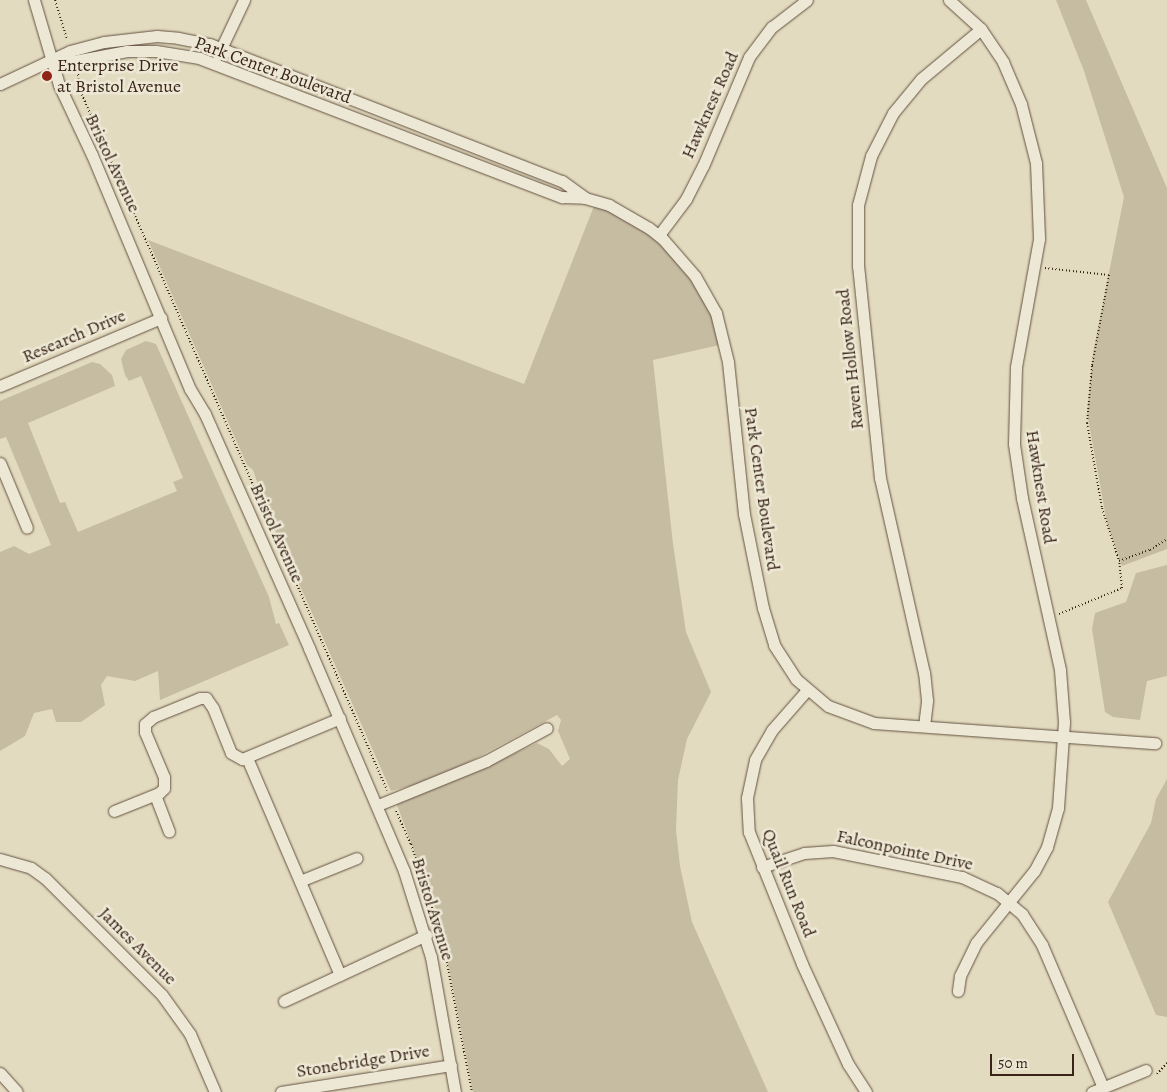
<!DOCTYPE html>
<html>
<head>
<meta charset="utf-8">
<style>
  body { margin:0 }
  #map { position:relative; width:1167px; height:1092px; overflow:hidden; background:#e3dbbf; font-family:Alegreya,serif }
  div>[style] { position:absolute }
  .green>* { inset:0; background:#c6bca2 }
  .path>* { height:2px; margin-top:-1px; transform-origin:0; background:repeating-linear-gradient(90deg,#392317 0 1px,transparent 0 3.5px) }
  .roads { filter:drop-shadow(0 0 1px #645141) drop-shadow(0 0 1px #645141) }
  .minor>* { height:11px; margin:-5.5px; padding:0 5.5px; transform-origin:5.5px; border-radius:5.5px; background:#ede8d5 }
  .dots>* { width:14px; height:14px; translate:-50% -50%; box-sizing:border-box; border:2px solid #ede8d5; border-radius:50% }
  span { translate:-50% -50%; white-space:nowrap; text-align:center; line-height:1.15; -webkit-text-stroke:5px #ede8d5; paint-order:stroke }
  .poi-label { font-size:18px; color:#392317 }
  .left { translate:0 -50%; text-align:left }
  .street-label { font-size:18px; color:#392317 }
  .scale { position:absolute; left:990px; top:1054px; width:84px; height:22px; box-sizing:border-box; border:2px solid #392317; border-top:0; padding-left:6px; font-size:15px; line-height:18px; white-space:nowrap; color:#392317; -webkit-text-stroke:4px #ede8d5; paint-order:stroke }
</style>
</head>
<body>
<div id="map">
  <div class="green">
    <i style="clip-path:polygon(1056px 0,1086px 0,1167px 188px,1167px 549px,1122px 566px,1107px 523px,1087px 413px,1093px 353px,1124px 197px,1084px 71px)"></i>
    <i style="clip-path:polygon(596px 201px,649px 228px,697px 279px,724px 344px,653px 360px,673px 544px,686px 632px,711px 692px,687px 739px,678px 780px,676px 830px,680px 866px,692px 922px,768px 1092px,473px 1092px,439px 917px,397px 805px,405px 798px,470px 774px,537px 743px,549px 749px,562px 766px,570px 759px,558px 731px,561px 720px,557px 715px,439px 778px,391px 791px,269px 516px,253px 470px,247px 465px,148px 240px,524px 384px)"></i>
    <i style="clip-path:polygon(146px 341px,156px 344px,269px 597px,276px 624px,279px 623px,289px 645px,160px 700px,158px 671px,135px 681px,107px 676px,101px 685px,105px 705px,81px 722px,56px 722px,52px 709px,34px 713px,25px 736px,0 751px,0 552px,14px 546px,29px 554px,51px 545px,6px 437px,0 439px,0 401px,92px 362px,100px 364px,112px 375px,115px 386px,28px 423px,60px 503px,65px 502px,78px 532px,177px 491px,173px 482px,183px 478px,141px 376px,129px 381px,125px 375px,121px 359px,126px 350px)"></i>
    <i style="clip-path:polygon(1167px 565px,1167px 676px,1147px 681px,1140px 720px,1113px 717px,1105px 712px,1092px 629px,1095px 613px,1126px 602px,1136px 573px)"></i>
    <i style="clip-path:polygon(1167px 779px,1167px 1017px,1156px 1015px,1108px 902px,1151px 823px,1156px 799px)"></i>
  </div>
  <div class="path">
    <i style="left:55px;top:0;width:41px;rotate:72.9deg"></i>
    <i style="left:78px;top:71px;width:17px;rotate:87deg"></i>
    <i style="left:79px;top:88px;width:767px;rotate:66.31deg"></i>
    <i style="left:1045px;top:268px;width:64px;rotate:6.2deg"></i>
    <i style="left:1109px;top:275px;width:93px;rotate:100.6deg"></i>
    <i style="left:1092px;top:366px;width:57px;rotate:95deg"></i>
    <i style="left:1087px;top:423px;width:86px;rotate:80deg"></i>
    <i style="left:1102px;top:508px;width:56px;rotate:72.2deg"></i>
    <i style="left:1059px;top:614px;width:68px;rotate:-22.4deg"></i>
    <i style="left:1122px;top:588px;width:27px;rotate:-96deg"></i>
    <i style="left:1119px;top:561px;width:33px;rotate:-20deg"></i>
    <i style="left:1150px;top:550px;width:20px;rotate:-33deg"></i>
    <i style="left:396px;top:811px;width:36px;rotate:66deg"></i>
    <i style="left:411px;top:844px;width:99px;rotate:71.7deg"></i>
    <i style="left:442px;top:938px;width:157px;rotate:79deg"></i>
    <i style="left:1157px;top:1074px;width:15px;rotate:-48deg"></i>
  </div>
  <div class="roads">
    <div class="minor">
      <i style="left:34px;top:0;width:89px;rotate:73.6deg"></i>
      <i style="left:59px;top:85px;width:77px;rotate:64.8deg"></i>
      <i style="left:92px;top:155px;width:254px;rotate:67.3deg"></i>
      <i style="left:190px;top:389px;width:29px;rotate:59deg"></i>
      <i style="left:205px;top:414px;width:256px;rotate:66deg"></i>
      <i style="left:309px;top:648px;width:242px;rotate:66.9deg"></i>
      <i style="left:404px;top:871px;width:90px;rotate:72.6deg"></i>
      <i style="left:431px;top:957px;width:137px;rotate:79.9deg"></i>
      <i style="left:949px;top:0;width:43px;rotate:42.2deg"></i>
      <i style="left:981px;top:29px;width:40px;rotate:56deg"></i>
      <i style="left:1003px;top:62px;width:46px;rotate:66.8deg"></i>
      <i style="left:1021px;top:104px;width:61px;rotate:75.7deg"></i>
      <i style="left:1036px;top:163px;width:76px;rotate:87.7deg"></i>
      <i style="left:1039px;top:239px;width:130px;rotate:100.2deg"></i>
      <i style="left:1016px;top:367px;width:77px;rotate:91.5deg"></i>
      <i style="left:1014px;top:444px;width:55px;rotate:81.6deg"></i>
      <i style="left:1022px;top:498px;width:176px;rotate:77.5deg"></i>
      <i style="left:1060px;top:670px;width:52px;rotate:85.6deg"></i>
      <i style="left:1064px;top:722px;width:86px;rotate:94deg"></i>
      <i style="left:1058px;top:808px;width:41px;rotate:105.8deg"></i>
      <i style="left:1047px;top:847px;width:27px;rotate:118deg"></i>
      <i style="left:1034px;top:871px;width:92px;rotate:128.9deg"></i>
      <i style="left:976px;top:943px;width:37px;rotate:116deg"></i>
      <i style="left:960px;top:976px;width:15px;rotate:98deg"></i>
      <i style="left:218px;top:55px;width:61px;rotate:-64.7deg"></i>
      <i style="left:53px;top:61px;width:21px"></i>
      <i style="left:74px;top:61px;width:54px;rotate:-10.7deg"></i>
      <i style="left:127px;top:51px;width:29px"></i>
      <i style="left:156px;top:51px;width:44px;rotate:9.2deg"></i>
      <i style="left:199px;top:58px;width:389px;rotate:21deg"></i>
      <i style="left:562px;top:197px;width:23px;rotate:2deg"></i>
      <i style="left:585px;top:198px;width:25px;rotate:16deg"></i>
      <i style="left:609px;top:205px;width:46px;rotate:29.9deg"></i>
      <i style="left:649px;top:228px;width:16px;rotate:38deg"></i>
      <i style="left:662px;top:238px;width:50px;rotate:49deg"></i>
      <i style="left:695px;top:276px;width:43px;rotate:60.4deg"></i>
      <i style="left:716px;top:313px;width:50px;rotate:76.2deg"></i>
      <i style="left:728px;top:362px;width:153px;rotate:84deg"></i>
      <i style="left:744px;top:514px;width:96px;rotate:78.6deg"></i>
      <i style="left:763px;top:608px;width:39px;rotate:73deg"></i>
      <i style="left:774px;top:645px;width:40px;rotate:57.1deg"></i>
      <i style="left:796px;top:679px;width:42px;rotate:40.2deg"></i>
      <i style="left:828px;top:706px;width:49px;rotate:20.3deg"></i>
      <i style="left:874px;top:723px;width:282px;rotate:4.1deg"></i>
      <i style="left:0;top:84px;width:77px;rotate:-25.2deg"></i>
      <i style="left:70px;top:51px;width:35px;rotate:-15deg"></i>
      <i style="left:104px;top:42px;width:53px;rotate:-6.5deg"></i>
      <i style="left:157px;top:36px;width:21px;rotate:5deg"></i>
      <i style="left:178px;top:38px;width:33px;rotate:11deg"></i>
      <i style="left:210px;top:44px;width:378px;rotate:21.3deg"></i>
      <i style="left:562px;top:181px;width:29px;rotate:36deg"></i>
      <i style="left:659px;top:235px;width:45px;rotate:-53.1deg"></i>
      <i style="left:686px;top:199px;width:37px;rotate:-63deg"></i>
      <i style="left:703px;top:166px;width:118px;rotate:-67.1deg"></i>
      <i style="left:749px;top:57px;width:38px;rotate:-53deg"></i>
      <i style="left:772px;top:27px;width:44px;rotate:-37.6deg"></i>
      <i style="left:0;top:386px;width:175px;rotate:-22.9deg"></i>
      <i style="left:0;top:463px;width:70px;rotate:67.4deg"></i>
      <i style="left:807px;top:690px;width:53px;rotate:131.2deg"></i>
      <i style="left:772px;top:730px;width:34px;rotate:120deg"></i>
      <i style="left:755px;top:760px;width:39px;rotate:102deg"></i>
      <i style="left:747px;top:798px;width:34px;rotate:87deg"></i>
      <i style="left:749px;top:832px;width:142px;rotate:68.1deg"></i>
      <i style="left:802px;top:964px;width:110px;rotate:65.3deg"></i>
      <i style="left:848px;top:1064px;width:33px;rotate:57deg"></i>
      <i style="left:924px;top:726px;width:26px;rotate:-83deg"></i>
      <i style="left:927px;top:700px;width:27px;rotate:-96deg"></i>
      <i style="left:924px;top:673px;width:200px;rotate:-102.7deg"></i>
      <i style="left:880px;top:478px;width:213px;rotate:-95.9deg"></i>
      <i style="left:858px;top:266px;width:61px;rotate:-90deg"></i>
      <i style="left:858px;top:205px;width:51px;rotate:-75.1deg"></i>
      <i style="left:871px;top:156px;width:48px;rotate:-62.9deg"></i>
      <i style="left:893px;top:113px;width:44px;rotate:-50.5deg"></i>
      <i style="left:921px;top:79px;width:78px;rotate:-39.8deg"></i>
      <i style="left:247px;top:758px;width:236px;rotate:66.8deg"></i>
      <i style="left:155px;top:795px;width:39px;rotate:69deg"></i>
      <i style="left:378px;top:805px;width:117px;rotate:-22.2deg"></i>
      <i style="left:486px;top:761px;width:69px;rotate:-28.4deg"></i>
      <i style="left:114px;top:811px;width:48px;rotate:-21.8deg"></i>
      <i style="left:159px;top:793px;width:7px;rotate:-45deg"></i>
      <i style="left:164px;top:788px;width:11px;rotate:-90deg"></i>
      <i style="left:164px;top:777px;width:49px;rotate:-112.9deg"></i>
      <i style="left:145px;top:732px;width:8px;rotate:-90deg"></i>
      <i style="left:145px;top:724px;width:11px;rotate:-41deg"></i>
      <i style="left:153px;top:717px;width:51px;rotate:-22deg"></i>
      <i style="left:200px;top:698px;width:6px"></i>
      <i style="left:206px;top:698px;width:12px;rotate:55deg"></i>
      <i style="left:213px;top:708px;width:48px;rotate:68.2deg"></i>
      <i style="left:231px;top:753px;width:13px;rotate:29deg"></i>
      <i style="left:242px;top:759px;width:106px;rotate:-22.7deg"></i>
      <i style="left:0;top:859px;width:32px;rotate:16deg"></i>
      <i style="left:31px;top:868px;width:17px;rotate:36deg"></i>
      <i style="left:45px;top:878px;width:165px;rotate:45deg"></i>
      <i style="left:162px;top:995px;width:48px;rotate:54.3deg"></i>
      <i style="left:190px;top:1034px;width:63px;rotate:66.7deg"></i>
      <i style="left:762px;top:867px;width:44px;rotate:-18.4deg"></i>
      <i style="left:804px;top:853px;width:29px;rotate:-4deg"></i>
      <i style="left:833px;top:851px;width:132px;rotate:11.4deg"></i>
      <i style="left:962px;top:877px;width:38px;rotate:25deg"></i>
      <i style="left:997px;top:893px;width:33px;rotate:40deg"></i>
      <i style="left:1022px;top:914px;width:37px;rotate:57deg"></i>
      <i style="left:1042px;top:945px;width:155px;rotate:66.8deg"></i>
      <i style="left:300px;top:881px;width:61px;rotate:-22deg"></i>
      <i style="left:284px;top:1001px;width:157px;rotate:-24.9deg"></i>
      <i style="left:0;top:1073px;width:25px;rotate:48deg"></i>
      <i style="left:281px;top:1092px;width:172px;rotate:-9deg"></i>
      <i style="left:1092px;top:1092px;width:58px;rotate:-22.2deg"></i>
    </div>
  </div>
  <div class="dots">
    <i style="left:47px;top:76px;background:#8f2418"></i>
  </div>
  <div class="poi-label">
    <span class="left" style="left:57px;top:76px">Enterprise Drive<br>at Bristol Avenue</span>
  </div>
  <div class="street-label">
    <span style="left:273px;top:70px;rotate:20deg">Park Center Boulevard</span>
    <span style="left:710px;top:105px;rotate:-66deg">Hawknest Road</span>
    <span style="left:113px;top:163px;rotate:65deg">Bristol Avenue</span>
    <span style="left:74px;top:336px;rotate:-23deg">Research Drive</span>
    <span style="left:850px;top:359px;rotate:-96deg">Raven Hollow Road</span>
    <span style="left:1041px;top:487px;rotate:81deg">Hawknest Road</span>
    <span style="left:762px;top:489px;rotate:82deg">Park Center Boulevard</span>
    <span style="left:277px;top:533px;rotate:66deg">Bristol Avenue</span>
    <span style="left:905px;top:850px;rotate:12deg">Falconpointe Drive</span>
    <span style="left:789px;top:883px;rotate:68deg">Quail Run Road</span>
    <span style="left:433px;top:909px;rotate:73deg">Bristol Avenue</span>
    <span style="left:138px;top:946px;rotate:45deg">James Avenue</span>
    <span style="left:363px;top:1061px;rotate:-9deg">Stonebridge Drive</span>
  </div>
  <div class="scale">50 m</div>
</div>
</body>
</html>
